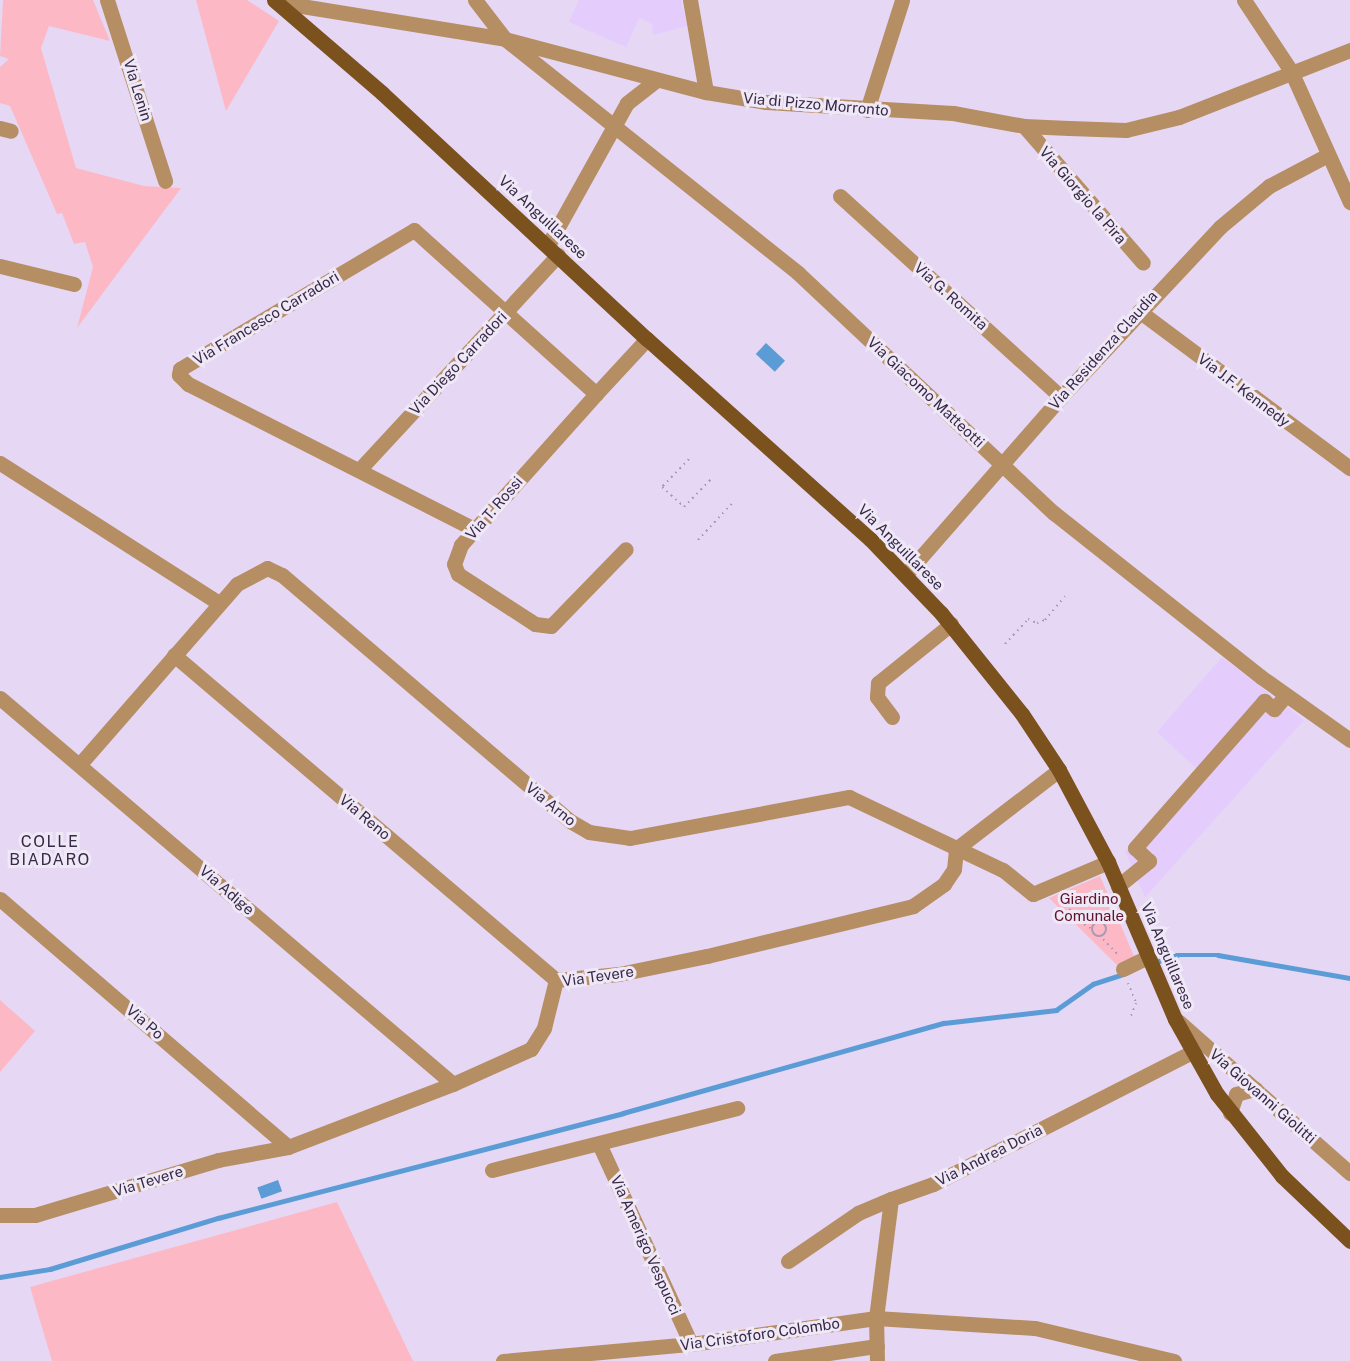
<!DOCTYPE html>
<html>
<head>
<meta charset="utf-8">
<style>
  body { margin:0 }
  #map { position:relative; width:1350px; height:1361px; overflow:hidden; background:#e6d7f5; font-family:"Public Sans",sans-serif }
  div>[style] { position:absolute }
  .built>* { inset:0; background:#e4ccfd }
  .green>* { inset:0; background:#fcb9c5 }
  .water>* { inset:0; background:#5b9cd6; transform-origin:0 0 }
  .stream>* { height:4.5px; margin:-2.25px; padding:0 2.25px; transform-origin:2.25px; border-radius:2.25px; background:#5b9cd6 }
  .path>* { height:2px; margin-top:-1px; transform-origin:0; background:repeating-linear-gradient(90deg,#a899b7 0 1.5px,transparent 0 6px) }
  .path>.ring { margin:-1px; padding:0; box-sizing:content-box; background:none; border:2px solid #a899b7; border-radius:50% }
  .minor>* { height:15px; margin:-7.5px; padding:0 7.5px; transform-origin:7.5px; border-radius:7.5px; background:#b68e63 }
  .major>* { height:15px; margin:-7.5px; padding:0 7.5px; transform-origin:7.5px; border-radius:7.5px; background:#7b511e }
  span { translate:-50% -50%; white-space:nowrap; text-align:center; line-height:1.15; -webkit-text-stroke:6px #efe8f7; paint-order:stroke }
  .street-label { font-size:15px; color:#382946 }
  .park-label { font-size:15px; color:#62132c }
  .neighbourhood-label { font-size:16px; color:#382946; letter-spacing:1.5px }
</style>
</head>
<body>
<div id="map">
  <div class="built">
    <i style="clip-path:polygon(579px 0,681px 0,687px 26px,653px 35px,652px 24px,639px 18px,626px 47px,569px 22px)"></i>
    <i style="clip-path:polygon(1222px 657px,1304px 720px,1145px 897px,1125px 851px,1197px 769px,1157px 732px)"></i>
  </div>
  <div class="green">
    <i style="clip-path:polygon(3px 0,93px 0,110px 41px,49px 26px,41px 48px,76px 168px,144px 186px,181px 188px,77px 328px,93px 267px,85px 242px,74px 244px,62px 213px,57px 214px,10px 106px,0 103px,0 67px,9px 59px,0 56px)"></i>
    <i style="clip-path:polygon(196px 0,247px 0,279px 21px,226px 111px)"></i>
    <i style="clip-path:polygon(1100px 876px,1136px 961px,1120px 968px,1049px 898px)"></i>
    <i style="clip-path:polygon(0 1000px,35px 1031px,0 1072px)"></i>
    <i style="clip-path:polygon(337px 1202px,413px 1361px,52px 1361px,30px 1287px)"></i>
  </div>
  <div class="water">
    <i style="left:766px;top:343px;width:26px;height:15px;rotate:43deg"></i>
    <i style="left:278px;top:1180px;width:12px;height:22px;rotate:70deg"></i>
  </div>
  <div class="stream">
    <i style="left:1153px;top:963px;width:25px;rotate:-18deg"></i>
    <i style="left:1177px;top:955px;width:41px"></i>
    <i style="left:1218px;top:955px;width:134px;rotate:9.9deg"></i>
    <i style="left:0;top:1277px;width:51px;rotate:-9.1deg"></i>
    <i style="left:50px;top:1269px;width:176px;rotate:-16.9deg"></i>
    <i style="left:218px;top:1218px;width:418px;rotate:-14.5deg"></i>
    <i style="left:623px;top:1113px;width:333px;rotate:-15.7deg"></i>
    <i style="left:944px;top:1023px;width:113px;rotate:-6.6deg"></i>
    <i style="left:1056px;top:1010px;width:45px;rotate:-35.1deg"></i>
    <i style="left:1093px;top:984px;width:32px;rotate:-18deg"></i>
  </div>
  <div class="path">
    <i style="left:689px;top:459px;width:39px;rotate:134deg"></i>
    <i style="left:662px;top:487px;width:30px;rotate:42deg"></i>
    <i style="left:684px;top:507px;width:39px;rotate:-46deg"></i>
    <i style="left:698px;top:540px;width:54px;rotate:-47.2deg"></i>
    <i style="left:1005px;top:644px;width:34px;rotate:-47deg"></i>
    <i style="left:1028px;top:619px;width:10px;rotate:24deg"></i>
    <i style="left:1037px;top:623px;width:9px;rotate:-21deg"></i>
    <i style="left:1045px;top:620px;width:31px;rotate:-50deg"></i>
    <i style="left:1064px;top:898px;width:22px;rotate:63deg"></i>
    <i style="left:1074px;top:918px;width:22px;rotate:32deg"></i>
    <i class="ring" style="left:1092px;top:922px;width:12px;height:12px"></i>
    <i style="left:1099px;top:935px;width:28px;rotate:46deg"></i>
    <i style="left:1128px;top:983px;width:22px;rotate:68deg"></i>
    <i style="left:1136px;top:1003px;width:17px;rotate:111deg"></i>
  </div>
  <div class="minor">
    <i style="left:107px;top:0;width:190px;rotate:72.2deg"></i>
    <i style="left:475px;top:0;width:49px;rotate:52.4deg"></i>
    <i style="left:505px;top:39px;width:375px;rotate:38.6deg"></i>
    <i style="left:798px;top:273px;width:351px;rotate:43.2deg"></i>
    <i style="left:1054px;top:513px;width:264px;rotate:38.4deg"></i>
    <i style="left:1261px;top:677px;width:109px;rotate:35.3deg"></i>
    <i style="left:690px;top:0;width:93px;rotate:80.1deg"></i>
    <i style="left:1244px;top:0;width:85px;rotate:56.5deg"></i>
    <i style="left:1291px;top:71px;width:144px;rotate:65.8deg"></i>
    <i style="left:277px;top:2px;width:231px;rotate:9.2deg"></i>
    <i style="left:505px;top:39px;width:208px;rotate:14.8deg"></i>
    <i style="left:706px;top:92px;width:61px;rotate:9.5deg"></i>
    <i style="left:766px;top:102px;width:187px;rotate:3.4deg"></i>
    <i style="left:953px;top:113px;width:72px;rotate:10.4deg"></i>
    <i style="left:1024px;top:126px;width:45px;rotate:2.5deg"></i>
    <i style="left:1069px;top:128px;width:57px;rotate:2deg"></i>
    <i style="left:1126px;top:130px;width:55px;rotate:-13.8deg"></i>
    <i style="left:1179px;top:117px;width:184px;rotate:-21.4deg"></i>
    <i style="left:867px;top:110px;width:115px;rotate:-72.3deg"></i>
    <i style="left:1024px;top:126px;width:181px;rotate:49deg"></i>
    <i style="left:0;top:128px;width:11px;rotate:15deg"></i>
    <i style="left:840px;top:196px;width:299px;rotate:42.3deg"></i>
    <i style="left:548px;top:245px;width:162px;rotate:-60.9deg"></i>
    <i style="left:627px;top:103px;width:37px;rotate:-38deg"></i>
    <i style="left:0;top:266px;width:76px;rotate:13.7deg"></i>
    <i style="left:1139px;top:311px;width:263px;rotate:36.7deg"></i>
    <i style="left:596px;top:394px;width:75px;rotate:-47.2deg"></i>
    <i style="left:0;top:463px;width:260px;rotate:32.6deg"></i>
    <i style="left:359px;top:470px;width:293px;rotate:-47.2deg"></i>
    <i style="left:474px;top:529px;width:321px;rotate:-153.1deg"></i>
    <i style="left:188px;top:384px;width:13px;rotate:-135deg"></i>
    <i style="left:179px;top:375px;width:6px;rotate:-81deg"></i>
    <i style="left:180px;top:369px;width:272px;rotate:-30.7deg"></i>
    <i style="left:414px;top:230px;width:245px;rotate:42deg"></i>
    <i style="left:596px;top:394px;width:203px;rotate:131.8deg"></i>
    <i style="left:461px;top:545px;width:20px;rotate:110deg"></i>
    <i style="left:454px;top:564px;width:11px;rotate:68deg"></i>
    <i style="left:458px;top:574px;width:92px;rotate:33deg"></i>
    <i style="left:535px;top:624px;width:16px;rotate:7deg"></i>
    <i style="left:551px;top:626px;width:107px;rotate:-45.8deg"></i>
    <i style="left:906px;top:574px;width:235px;rotate:-48.8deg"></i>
    <i style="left:1061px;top:397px;width:233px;rotate:-46.9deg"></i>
    <i style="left:1220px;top:227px;width:64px;rotate:-39.9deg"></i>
    <i style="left:1269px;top:186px;width:64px;rotate:-27.8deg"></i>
    <i style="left:174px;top:655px;width:502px;rotate:40.39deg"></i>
    <i style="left:0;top:698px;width:595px;rotate:40.43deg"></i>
    <i style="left:892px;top:717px;width:25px;rotate:-127deg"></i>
    <i style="left:877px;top:697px;width:14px;rotate:-86deg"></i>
    <i style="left:878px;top:683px;width:94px;rotate:-38.9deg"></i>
    <i style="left:80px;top:764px;width:239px;rotate:-48.9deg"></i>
    <i style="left:237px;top:584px;width:34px;rotate:-28deg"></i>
    <i style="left:267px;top:568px;width:17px;rotate:25deg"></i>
    <i style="left:282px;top:575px;width:379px;rotate:40.5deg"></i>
    <i style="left:570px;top:821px;width:22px;rotate:30deg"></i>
    <i style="left:589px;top:832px;width:41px;rotate:8.3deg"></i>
    <i style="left:630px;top:838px;width:223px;rotate:-10.6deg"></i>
    <i style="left:849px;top:797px;width:170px;rotate:25.4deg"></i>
    <i style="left:1003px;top:870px;width:38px;rotate:39deg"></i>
    <i style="left:1033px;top:894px;width:82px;rotate:-23.1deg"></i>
    <i style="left:1118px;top:886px;width:40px;rotate:-39deg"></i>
    <i style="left:1149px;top:861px;width:19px;rotate:-137deg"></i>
    <i style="left:1135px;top:848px;width:196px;rotate:-48.7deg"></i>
    <i style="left:1264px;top:701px;width:13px;rotate:39deg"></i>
    <i style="left:1274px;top:709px;width:18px;rotate:-49deg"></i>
    <i style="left:0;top:899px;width:380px;rotate:40.7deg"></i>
    <i style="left:1123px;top:969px;width:28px;rotate:-26deg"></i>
    <i style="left:556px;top:980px;width:63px;rotate:-5.4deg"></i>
    <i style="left:619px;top:974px;width:90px;rotate:-11.6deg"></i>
    <i style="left:707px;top:956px;width:212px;rotate:-13.6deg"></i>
    <i style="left:913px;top:906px;width:38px;rotate:-35deg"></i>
    <i style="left:944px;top:884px;width:18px;rotate:-56deg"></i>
    <i style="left:954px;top:869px;width:20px;rotate:-84deg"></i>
    <i style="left:956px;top:849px;width:130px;rotate:-37.5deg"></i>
    <i style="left:1178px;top:1021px;width:230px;rotate:41.5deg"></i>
    <i style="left:1230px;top:1113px;width:20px;rotate:-72deg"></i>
    <i style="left:1236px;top:1094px;width:20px;rotate:-15deg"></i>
    <i style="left:600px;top:1146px;width:218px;rotate:65.3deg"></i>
    <i style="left:492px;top:1170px;width:253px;rotate:-14.2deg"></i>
    <i style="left:0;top:1215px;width:35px"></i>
    <i style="left:35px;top:1215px;width:191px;rotate:-16.7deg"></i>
    <i style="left:218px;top:1160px;width:71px;rotate:-10.5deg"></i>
    <i style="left:288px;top:1147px;width:177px;rotate:-20.9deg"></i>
    <i style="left:453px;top:1084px;width:85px;rotate:-24.2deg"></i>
    <i style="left:531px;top:1049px;width:25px;rotate:-58deg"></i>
    <i style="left:544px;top:1028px;width:49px;rotate:-76deg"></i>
    <i style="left:788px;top:1261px;width:85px;rotate:-34.4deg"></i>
    <i style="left:858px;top:1213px;width:36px;rotate:-23deg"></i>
    <i style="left:503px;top:1361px;width:189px;rotate:-5.2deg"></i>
    <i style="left:691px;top:1344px;width:187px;rotate:-8deg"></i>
    <i style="left:876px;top:1318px;width:159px;rotate:3.6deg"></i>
    <i style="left:1035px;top:1328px;width:143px;rotate:13.4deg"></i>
    <i style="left:775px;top:1361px;width:103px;rotate:-8.4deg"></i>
    <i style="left:877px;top:1361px;width:43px;rotate:-91.3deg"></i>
    <i style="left:876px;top:1318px;width:120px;rotate:-82.8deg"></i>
    <i style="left:891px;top:1199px;width:45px;rotate:-19.7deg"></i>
    <i style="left:933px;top:1184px;width:291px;rotate:-27deg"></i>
  </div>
  <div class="major">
    <i style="left:274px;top:0;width:143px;rotate:40.7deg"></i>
    <i style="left:382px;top:93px;width:362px;rotate:42.9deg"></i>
    <i style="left:647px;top:339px;width:300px;rotate:41.9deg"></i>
    <i style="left:870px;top:539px;width:103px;rotate:46.2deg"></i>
    <i style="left:941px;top:613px;width:129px;rotate:51.3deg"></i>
    <i style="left:1022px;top:714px;width:67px;rotate:56.5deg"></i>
    <i style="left:1059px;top:770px;width:104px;rotate:62deg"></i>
    <i style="left:1108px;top:862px;width:171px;rotate:66.9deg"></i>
    <i style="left:1175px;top:1019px;width:86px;rotate:60.8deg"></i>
    <i style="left:1217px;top:1094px;width:105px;rotate:51.6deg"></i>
    <i style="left:1282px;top:1176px;width:94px;rotate:43.7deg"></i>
  </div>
  <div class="street-label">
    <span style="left:138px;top:90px;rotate:73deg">Via Lenin</span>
    <span style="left:816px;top:104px;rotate:5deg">Via di Pizzo Morronto</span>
    <span style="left:1083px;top:195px;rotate:49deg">Via Giorgio la Pira</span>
    <span style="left:543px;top:217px;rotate:43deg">Via Anguillarese</span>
    <span style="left:951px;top:296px;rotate:42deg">Via G. Romita</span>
    <span style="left:266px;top:318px;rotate:-31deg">Via Francesco Carradori</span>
    <span style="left:1103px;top:350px;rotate:-48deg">Via Residenza Claudia</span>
    <span style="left:458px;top:363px;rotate:-47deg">Via Diego Carradori</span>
    <span style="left:1244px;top:390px;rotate:37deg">Via J.F. Kennedy</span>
    <span style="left:926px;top:392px;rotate:43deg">Via Giacomo Matteotti</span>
    <span style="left:494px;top:508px;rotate:-49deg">Via T. Rossi</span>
    <span style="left:901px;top:547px;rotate:45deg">Via Anguillarese</span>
    <span style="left:551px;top:804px;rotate:39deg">Via Arno</span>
    <span style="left:365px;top:817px;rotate:40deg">Via Reno</span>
    <span style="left:227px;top:890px;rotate:41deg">Via Adige</span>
    <span style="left:1168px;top:956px;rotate:67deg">Via Anguillarese</span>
    <span style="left:598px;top:976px;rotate:-8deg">Via Tevere</span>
    <span style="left:145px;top:1022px;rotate:41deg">Via Po</span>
    <span style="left:1263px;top:1096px;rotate:41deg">Via Giovanni Giolitti</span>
    <span style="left:989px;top:1155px;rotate:-27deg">Via Andrea Doria</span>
    <span style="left:148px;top:1181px;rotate:-17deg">Via Tevere</span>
    <span style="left:646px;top:1245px;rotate:66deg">Via Amerigo Vespucci</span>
    <span style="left:760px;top:1334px;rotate:-8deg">Via Cristoforo Colombo</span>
  </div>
  <div class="park-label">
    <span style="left:1089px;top:907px">Giardino<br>Comunale</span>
  </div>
  <div class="neighbourhood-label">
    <span style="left:50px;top:851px">COLLE<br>BIADARO</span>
  </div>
</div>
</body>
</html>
